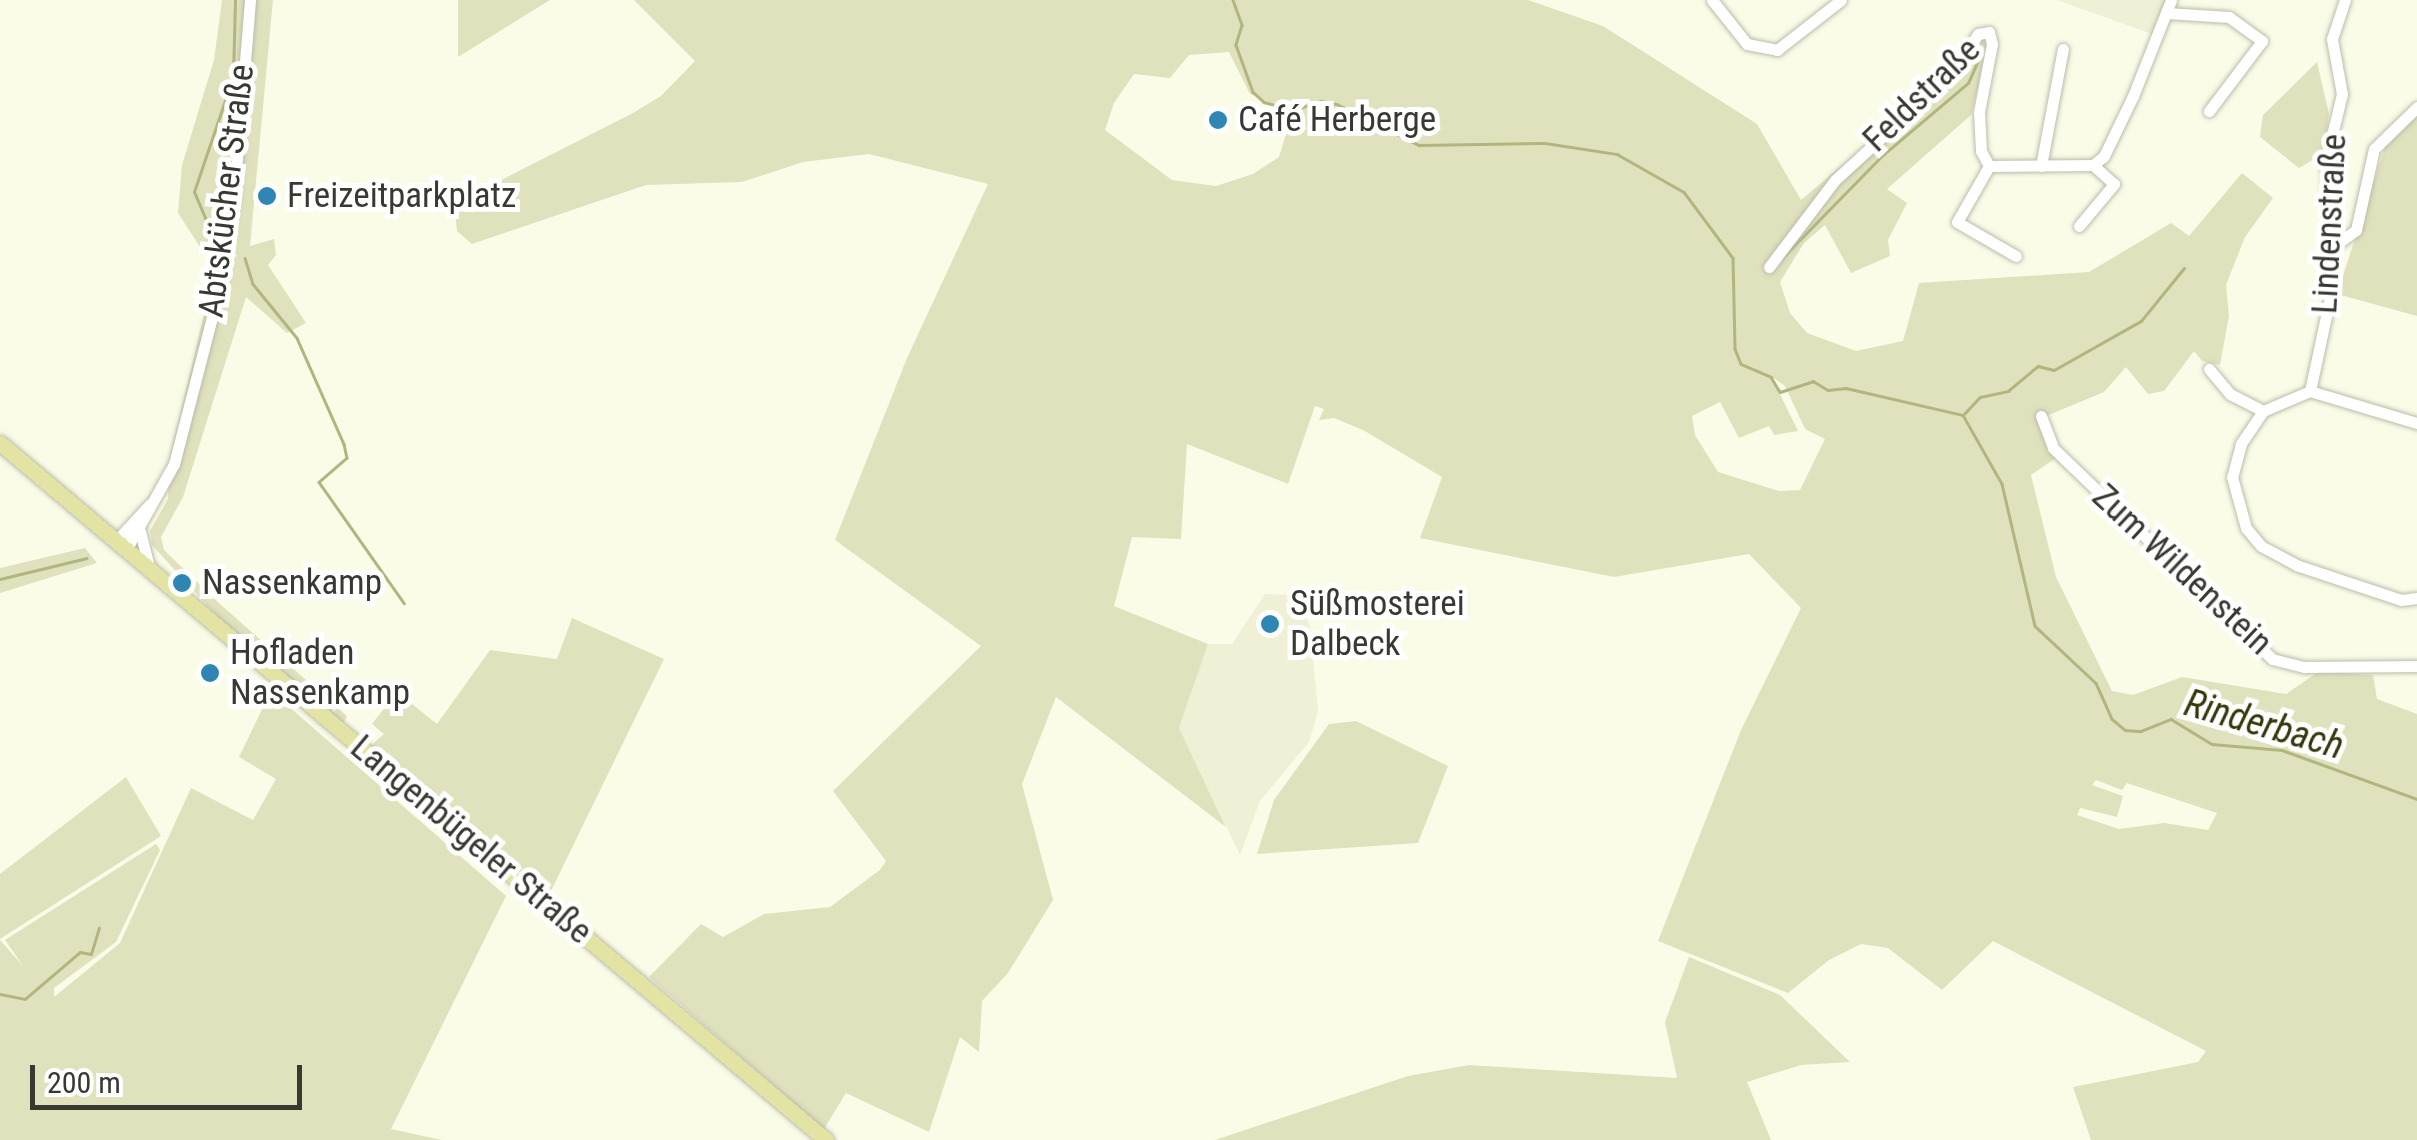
<!DOCTYPE html>
<html>
<head>
<meta charset="utf-8">
<style>
  body { margin:0 }
  #map { position:relative; width:2417px; height:1140px; overflow:hidden; background:#fbfce8; font-family:"Roboto Condensed",sans-serif }
  div>[style] { position:absolute }
  .built>* { inset:0; background:#eff0d6 }
  .green>* { inset:0; background:#e0e2bd }
  .stream>* { height:2.5px; margin:-1.25px; padding:0 1.25px; transform-origin:1.25px; border-radius:1.25px; background:#b3b57f }
  .roads { filter:drop-shadow(0 0 2px #bbbcaa) drop-shadow(0 0 2px #bbbcaa) }
  .minor>* { height:11px; margin:-5.5px; padding:0 5.5px; transform-origin:5.5px; border-radius:5.5px; background:#fff }
  .major>* { height:15px; margin:-7.5px; padding:0 7.5px; transform-origin:7.5px; border-radius:7.5px; background:#e3e4a4 }
  .dots>* { width:28px; height:28px; translate:-50% -50%; box-sizing:border-box; border:5px solid #fff; border-radius:50% }
  span { translate:-50% -50%; white-space:nowrap; text-align:center; line-height:1.15; -webkit-text-stroke:10px #fff; paint-order:stroke }
  .street-label { font-size:35px; color:#383931 }
  .poi-label { font-size:35px; color:#383931 }
  .left { translate:0 -50%; text-align:left }
  .water-label { font-size:38px; color:#37370c; font-style:italic }
  .scale { position:absolute; left:30px; top:1065px; width:272px; height:45px; box-sizing:border-box; border:5px solid #383931; border-top:0; padding-left:12px; font-size:30px; line-height:35px; white-space:nowrap; color:#383931; -webkit-text-stroke:8px #fff; paint-order:stroke }
</style>
</head>
<body>
<div id="map">
  <div class="built">
    <i style="clip-path:polygon(2057px 0,2172px 0,2163px 38px)"></i>
    <i style="clip-path:polygon(1265px 594px,1298px 595px,1310px 627px,1318px 712px,1309px 742px,1260px 801px,1240px 855px,1179px 728px,1208px 644px,1232px 644px)"></i>
  </div>
  <div class="green">
    <i style="clip-path:polygon(222px 0,273px 0,250px 246px,274px 239px,276px 255px,268px 265px,306px 323px,287px 333px,246px 297px,183px 497px,161px 537px,164px 550px,220px 604px,347px 716px,342px 726px,232px 633px,152px 545px,150px 531px,168px 499px,169px 461px,221px 243px,200px 247px,178px 213px,182px 165px,214px 60px)"></i>
    <i style="clip-path:polygon(458px 0,550px 0,458px 57px)"></i>
    <i style="clip-path:polygon(evenodd,634px 0,1528px 0,1603px 26px,1757px 124px,1801px 200px,1953px 72px,1980px 35px,1988px 45px,1971px 115px,1887px 189px,1907px 203px,1888px 240px,1890px 256px,1851px 273px,1825px 225px,1804px 243px,1780px 282px,1790px 313px,1807px 333px,1856px 351px,1903px 341px,1919px 283px,2089px 272px,2171px 223px,2189px 236px,2242px 173px,2273px 198px,2245px 237px,2226px 285px,2229px 316px,2220px 365px,2202px 361px,2194px 351px,2164px 391px,2148px 394px,2126px 367px,2104px 392px,2039px 419px,2047px 451px,2056px 458px,2031px 475px,2056px 577px,2112px 691px,2133px 695px,2182px 677px,2286px 694px,2318px 672px,2373px 675px,2377px 699px,2417px 714px,2417px 1140px,2091px 1140px,2073px 1087px,2198px 1062px,2206px 1051px,1993px 941px,1942px 990px,1888px 948px,1861px 944px,1829px 960px,1788px 993px,1658px 941px,1741px 730px,1801px 608px,1749px 554px,1614px 577px,1420px 538px,1442px 477px,1363px 430px,1334px 418px,1319px 420px,1324px 409px,1315px 406px,1288px 484px,1187px 444px,1181px 539px,1132px 537px,1114px 606px,1208px 644px,1179px 728px,1226px 827px,1056px 697px,1022px 784px,1053px 900px,1008px 973px,982px 1001px,979px 1052px,960px 1037px,929px 1132px,846px 1093px,824px 1129px,649px 977px,701px 924px,723px 937px,764px 914px,830px 907px,880px 870px,886px 861px,833px 791px,981px 646px,835px 540px,907px 358px,988px 184px,869px 154px,803px 162px,742px 182px,646px 185px,472px 244px,457px 231px,454px 204px,633px 113px,661px 96px,695px 61px,634px 0,1229px 52px,1250px 94px,1286px 110px,1290px 121px,1279px 157px,1253px 174px,1216px 186px,1172px 180px,1105px 130px,1114px 103px,1134px 74px,1170px 78px,1189px 55px,1229px 52px,634px 0,1771px 376px,1785px 386px,1805px 429px,1825px 439px,1800px 490px,1779px 491px,1718px 472px,1695px 435px,1692px 416px,1720px 402px,1739px 438px,1769px 426px,1774px 435px,1798px 431px,1771px 376px,634px 0,2096px 780px,2122px 790px,2127px 783px,2217px 813px,2208px 830px,2164px 823px,2119px 829px,2077px 815px,2080px 808px,2117px 817px,2123px 796px,2092px 785px,2096px 780px)"></i>
    <i style="clip-path:polygon(2317px 62px,2329px 114px,2323px 154px,2299px 168px,2260px 137px,2263px 115px)"></i>
    <i style="clip-path:polygon(2417px 109px,2417px 316px,2337px 294px,2386px 144px)"></i>
    <i style="clip-path:polygon(85px 548px,97px 563px,0 593px,0 568px)"></i>
    <i style="clip-path:polygon(572px 618px,664px 659px,549px 895px,368px 748px,384px 734px,372px 724px,397px 692px,437px 724px,490px 650px,557px 659px)"></i>
    <i style="clip-path:polygon(271px 691px,506px 896px,391px 1129px,442px 1140px,0 1140px,0 940px,23px 966px,5px 940px,156px 844px,160px 850px,116px 942px,54px 988px,54px 997px,120px 943px,191px 788px,253px 820px,276px 779px,239px 757px)"></i>
    <i style="clip-path:polygon(1356px 721px,1448px 766px,1418px 843px,1257px 854px,1274px 800px,1329px 724px)"></i>
    <i style="clip-path:polygon(126px 777px,161px 836px,0 939px,0 874px)"></i>
    <i style="clip-path:polygon(1689px 957px,1780px 995px,1850px 1062px,1801px 1065px,1747px 1082px,1771px 1140px,1215px 1140px,1408px 1076px,1469px 1065px,1677px 1078px,1665px 1022px)"></i>
  </div>
  <div class="stream">
    <i style="left:1233px;top:0;width:27px;rotate:70deg"></i>
    <i style="left:1242px;top:25px;width:21px;rotate:107deg"></i>
    <i style="left:1236px;top:45px;width:50px;rotate:70.1deg"></i>
    <i style="left:1253px;top:92px;width:15px;rotate:42deg"></i>
    <i style="left:1264px;top:102px;width:30px;rotate:15deg"></i>
    <i style="left:1293px;top:110px;width:29px;rotate:-18deg"></i>
    <i style="left:1321px;top:101px;width:16px;rotate:11deg"></i>
    <i style="left:1337px;top:104px;width:92px;rotate:26.6deg"></i>
    <i style="left:1419px;top:145px;width:126px;rotate:-0.9deg"></i>
    <i style="left:1545px;top:143px;width:73px;rotate:8.7deg"></i>
    <i style="left:1617px;top:154px;width:77px;rotate:29.6deg"></i>
    <i style="left:1684px;top:192px;width:82px;rotate:53.4deg"></i>
    <i style="left:1733px;top:258px;width:91px;rotate:88.7deg"></i>
    <i style="left:1735px;top:349px;width:16px;rotate:68deg"></i>
    <i style="left:1741px;top:364px;width:33px;rotate:23deg"></i>
    <i style="left:1771px;top:377px;width:17px;rotate:59deg"></i>
    <i style="left:1780px;top:392px;width:35px;rotate:-18deg"></i>
    <i style="left:1813px;top:381px;width:17px;rotate:31deg"></i>
    <i style="left:1828px;top:390px;width:18px;rotate:-6deg"></i>
    <i style="left:1846px;top:388px;width:120px;rotate:13deg"></i>
    <i style="left:1963px;top:415px;width:79px;rotate:60.5deg"></i>
    <i style="left:2002px;top:484px;width:146px;rotate:76.9deg"></i>
    <i style="left:2035px;top:626px;width:83px;rotate:43.1deg"></i>
    <i style="left:2096px;top:683px;width:39px;rotate:66deg"></i>
    <i style="left:2112px;top:719px;width:17px;rotate:40deg"></i>
    <i style="left:2125px;top:730px;width:16px;rotate:4deg"></i>
    <i style="left:2141px;top:731px;width:32px;rotate:-22deg"></i>
    <i style="left:2171px;top:719px;width:48px;rotate:31.4deg"></i>
    <i style="left:2212px;top:744px;width:70px;rotate:4.9deg"></i>
    <i style="left:2282px;top:750px;width:144px;rotate:19.9deg"></i>
    <i style="left:211px;top:232px;width:43px;rotate:-113deg"></i>
    <i style="left:194px;top:192px;width:121px;rotate:-71.3deg"></i>
    <i style="left:233px;top:77px;width:77px;rotate:-88.5deg"></i>
    <i style="left:245px;top:258px;width:27px;rotate:73deg"></i>
    <i style="left:253px;top:284px;width:70px;rotate:50.8deg"></i>
    <i style="left:297px;top:338px;width:116px;rotate:66.1deg"></i>
    <i style="left:344px;top:444px;width:14px;rotate:78deg"></i>
    <i style="left:347px;top:458px;width:37px;rotate:139deg"></i>
    <i style="left:319px;top:482px;width:148px;rotate:54.9deg"></i>
    <i style="left:1780px;top:260px;width:147px;rotate:-45.6deg"></i>
    <i style="left:1883px;top:155px;width:111px;rotate:-40.3deg"></i>
    <i style="left:1968px;top:83px;width:34px;rotate:-66deg"></i>
    <i style="left:1964px;top:414px;width:23px;rotate:-47deg"></i>
    <i style="left:1980px;top:397px;width:29px;rotate:-12deg"></i>
    <i style="left:2008px;top:391px;width:39px;rotate:-40deg"></i>
    <i style="left:2038px;top:366px;width:16px;rotate:14deg"></i>
    <i style="left:2054px;top:370px;width:100px;rotate:-29.4deg"></i>
    <i style="left:2141px;top:321px;width:68px;rotate:-50.9deg"></i>
    <i style="left:0;top:579px;width:89px;rotate:-13.6deg"></i>
    <i style="left:0;top:994px;width:25px;rotate:11deg"></i>
    <i style="left:25px;top:999px;width:72px;rotate:-40.5deg"></i>
    <i style="left:80px;top:952px;width:11px;rotate:10deg"></i>
    <i style="left:91px;top:954px;width:27px;rotate:-73deg"></i>
  </div>
  <div class="roads">
    <div class="minor">
      <i style="left:1712px;top:0;width:56px;rotate:51.5deg"></i>
      <i style="left:1747px;top:44px;width:31px;rotate:11deg"></i>
      <i style="left:1777px;top:50px;width:81px;rotate:-38deg"></i>
      <i style="left:2167px;top:13px;width:62px;rotate:3.7deg"></i>
      <i style="left:2229px;top:17px;width:41px;rotate:36deg"></i>
      <i style="left:2262px;top:41px;width:88px;rotate:127.1deg"></i>
      <i style="left:1989px;top:166px;width:64px;rotate:119.7deg"></i>
      <i style="left:1957px;top:222px;width:68px;rotate:30deg"></i>
      <i style="left:2041px;top:166px;width:119px;rotate:-79.4deg"></i>
      <i style="left:2079px;top:226px;width:55px;rotate:-50.2deg"></i>
      <i style="left:2114px;top:184px;width:28px;rotate:-138deg"></i>
      <i style="left:2334px;top:246px;width:27px;rotate:-36deg"></i>
      <i style="left:2356px;top:230px;width:83px;rotate:-77.5deg"></i>
      <i style="left:2374px;top:149px;width:60px;rotate:-44.3deg"></i>
      <i style="left:1769px;top:267px;width:109px;rotate:-52.8deg"></i>
      <i style="left:1835px;top:180px;width:160px;rotate:-42.5deg"></i>
      <i style="left:1953px;top:72px;width:45px;rotate:-56.7deg"></i>
      <i style="left:1978px;top:34px;width:11px;rotate:-10deg"></i>
      <i style="left:1989px;top:32px;width:12px;rotate:76deg"></i>
      <i style="left:1992px;top:44px;width:69px;rotate:100.8deg"></i>
      <i style="left:1979px;top:112px;width:39px;rotate:87deg"></i>
      <i style="left:1981px;top:151px;width:17px;rotate:62deg"></i>
      <i style="left:1989px;top:166px;width:104px;rotate:-0.6deg"></i>
      <i style="left:2093px;top:165px;width:14px;rotate:-39deg"></i>
      <i style="left:2104px;top:156px;width:67px;rotate:-64.2deg"></i>
      <i style="left:2133px;top:96px;width:103px;rotate:-68.4deg"></i>
      <i style="left:2209px;top:369px;width:33px;rotate:50deg"></i>
      <i style="left:2230px;top:394px;width:37px;rotate:27deg"></i>
      <i style="left:2310px;top:391px;width:109px;rotate:-77.9deg"></i>
      <i style="left:2333px;top:284px;width:124px;rotate:-93.2deg"></i>
      <i style="left:2326px;top:160px;width:68px;rotate:-76.4deg"></i>
      <i style="left:2342px;top:94px;width:56px;rotate:-100.3deg"></i>
      <i style="left:2332px;top:39px;width:41px;rotate:-71.6deg"></i>
      <i style="left:2310px;top:391px;width:51px;rotate:156.9deg"></i>
      <i style="left:2263px;top:411px;width:40px;rotate:124deg"></i>
      <i style="left:2241px;top:444px;width:34px;rotate:105deg"></i>
      <i style="left:2232px;top:477px;width:53px;rotate:74.6deg"></i>
      <i style="left:2246px;top:528px;width:23px;rotate:50deg"></i>
      <i style="left:2261px;top:546px;width:40px;rotate:28deg"></i>
      <i style="left:2296px;top:565px;width:111px;rotate:18.4deg"></i>
      <i style="left:2401px;top:600px;width:16px;rotate:-7deg"></i>
      <i style="left:2310px;top:391px;width:112px;rotate:16.7deg"></i>
      <i style="left:2041px;top:416px;width:34px;rotate:69deg"></i>
      <i style="left:2053px;top:448px;width:304px;rotate:43.9deg"></i>
      <i style="left:2272px;top:659px;width:34px;rotate:14deg"></i>
      <i style="left:2305px;top:667px;width:112px;rotate:-0.5deg"></i>
      <i style="left:140px;top:531px;width:36px;rotate:76deg"></i>
      <i style="left:117px;top:540px;width:49px;rotate:-47.5deg"></i>
      <i style="left:127px;top:548px;width:96px;rotate:-60.8deg"></i>
      <i style="left:174px;top:464px;width:176px;rotate:-75.5deg"></i>
      <i style="left:218px;top:294px;width:100px;rotate:-80.8deg"></i>
      <i style="left:234px;top:195px;width:196px;rotate:-85.3deg"></i>
    </div>
    <div class="major">
      <i style="left:0;top:443px;width:1081px;rotate:40.16deg"></i>
    </div>
  </div>
  <div class="dots">
    <i style="left:1218px;top:120px;background:#2f85b4"></i>
    <i style="left:267px;top:196px;background:#2f85b4"></i>
    <i style="left:182px;top:583px;background:#2f85b4"></i>
    <i style="left:1270px;top:624px;background:#2f85b4"></i>
    <i style="left:210px;top:673px;background:#2f85b4"></i>
  </div>
  <div class="street-label">
    <span style="left:1922px;top:95px;rotate:-44deg">Feldstraße</span>
    <span style="left:227px;top:191px;rotate:-83deg">Abtskücher Straße</span>
    <span style="left:2330px;top:224px;rotate:-87deg">Lindenstraße</span>
    <span style="left:2182px;top:570px;rotate:43deg">Zum Wildenstein</span>
    <span style="left:471px;top:840px;rotate:40deg">Langenbügeler Straße</span>
  </div>
  <div class="poi-label">
    <span class="left" style="left:1238px;top:120px">Café Herberge</span>
    <span class="left" style="left:287px;top:196px">Freizeitparkplatz</span>
    <span class="left" style="left:202px;top:583px">Nassenkamp</span>
    <span class="left" style="left:1290px;top:624px">Süßmosterei<br>Dalbeck</span>
    <span class="left" style="left:230px;top:673px">Hofladen<br>Nassenkamp</span>
  </div>
  <div class="water-label">
    <span style="left:2264px;top:725px;rotate:16deg">Rinderbach</span>
  </div>
  <div class="scale">200 m</div>
</div>
</body>
</html>
